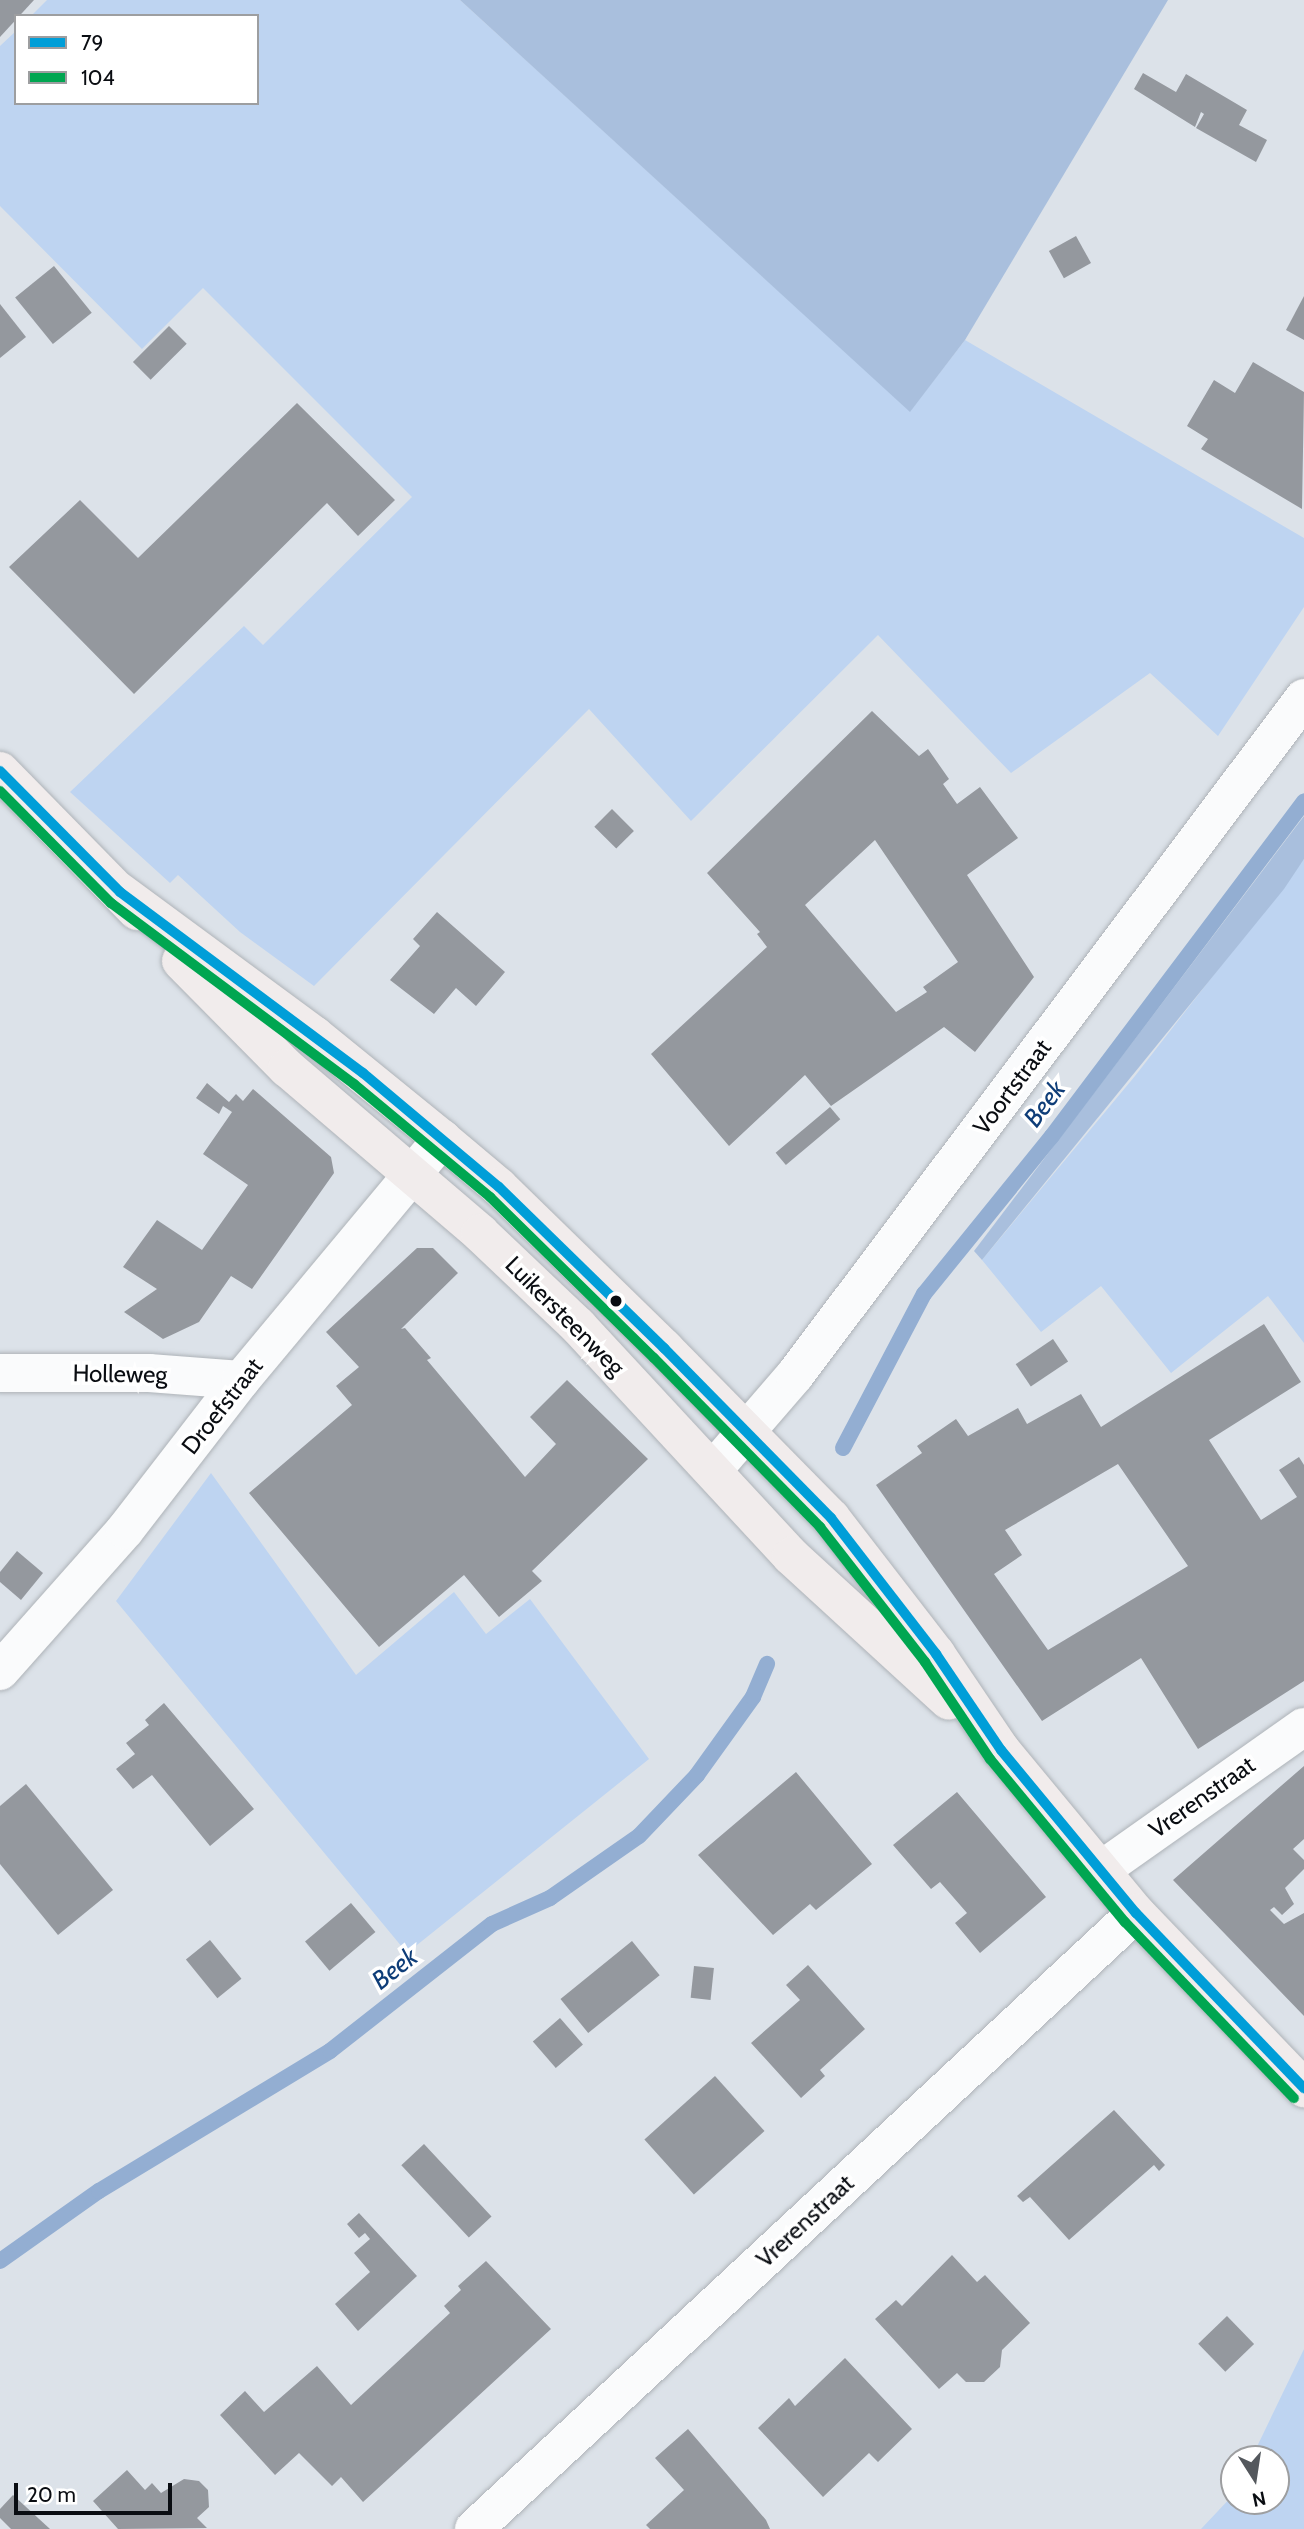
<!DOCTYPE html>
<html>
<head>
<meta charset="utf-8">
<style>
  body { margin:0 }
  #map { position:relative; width:1304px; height:2529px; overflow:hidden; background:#dce2e9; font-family:Cabin,sans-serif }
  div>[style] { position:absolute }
  .green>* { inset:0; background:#bed4f1 }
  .forest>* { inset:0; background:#a9bfdd }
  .stream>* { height:16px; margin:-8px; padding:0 8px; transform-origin:8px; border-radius:8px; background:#93aed2 }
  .building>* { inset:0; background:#94989e; transform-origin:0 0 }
  .roads { filter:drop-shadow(0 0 2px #aeb3b8) drop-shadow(0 0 2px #aeb3b8) }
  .minor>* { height:38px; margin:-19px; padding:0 19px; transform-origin:19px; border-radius:19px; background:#fafbfc }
  .major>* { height:38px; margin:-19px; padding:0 19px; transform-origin:19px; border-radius:19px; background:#f1ecec }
  .bus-1>* { height:10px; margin:-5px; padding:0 5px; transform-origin:5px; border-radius:5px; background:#009ed8 }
  .bus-2>* { height:10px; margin:-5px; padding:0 5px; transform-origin:5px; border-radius:5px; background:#00a651 }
  .dots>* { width:19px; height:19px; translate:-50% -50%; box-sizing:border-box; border:4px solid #fff; border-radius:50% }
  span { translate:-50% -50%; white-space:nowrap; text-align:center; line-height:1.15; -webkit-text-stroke:7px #fff; paint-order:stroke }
  .street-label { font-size:24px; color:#0a0d12 }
  .water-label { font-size:26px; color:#0e3d78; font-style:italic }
  .legend { position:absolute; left:14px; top:14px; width:245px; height:91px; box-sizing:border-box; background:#fff; border:2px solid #9d9ea0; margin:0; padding:9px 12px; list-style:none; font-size:21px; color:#0a0d12 }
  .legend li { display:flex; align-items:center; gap:14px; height:35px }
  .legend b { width:35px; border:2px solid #9d9ea0 }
  .north { position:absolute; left:1220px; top:2445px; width:70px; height:70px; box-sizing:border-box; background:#fff; border:2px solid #9d9ea0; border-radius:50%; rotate:168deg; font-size:19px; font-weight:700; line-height:28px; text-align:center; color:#0a0d12 }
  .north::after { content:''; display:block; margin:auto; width:24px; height:32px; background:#54585d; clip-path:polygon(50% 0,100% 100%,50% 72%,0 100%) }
  .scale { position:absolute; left:14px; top:2483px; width:158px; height:32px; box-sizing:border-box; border:4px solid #0a0d12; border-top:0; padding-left:9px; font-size:21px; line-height:24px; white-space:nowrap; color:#0a0d12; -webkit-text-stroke:5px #fff; paint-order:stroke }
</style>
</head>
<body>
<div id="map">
  <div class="green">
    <i style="clip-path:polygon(47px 0,460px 0,910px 411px,965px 340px,1304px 538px,1304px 607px,1218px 736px,1150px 673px,1011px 773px,878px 635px,691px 821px,589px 709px,314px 986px,240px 932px,178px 875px,170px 883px,70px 792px,244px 626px,263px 645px,412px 497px,203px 288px,142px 349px,0 206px,0 46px,16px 31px,16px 103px,257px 103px,257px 16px,31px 16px)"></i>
    <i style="clip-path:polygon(1304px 859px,1304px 1343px,1268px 1296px,1171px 1373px,1101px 1286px,1041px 1332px,982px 1260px,1135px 1076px)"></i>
    <i style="clip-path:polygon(211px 1473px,356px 1675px,454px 1592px,486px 1634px,530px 1599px,649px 1759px,407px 1953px,116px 1601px)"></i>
    <i style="clip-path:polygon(1304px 2349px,1304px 2529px,1201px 2529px,1234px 2494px,1234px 2501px,1276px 2501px,1276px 2459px,1251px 2459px)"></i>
  </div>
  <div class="forest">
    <i style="clip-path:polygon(460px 0,1168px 0,965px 340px,910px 412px)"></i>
    <i style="clip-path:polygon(1304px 816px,1304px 859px,1284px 889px,982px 1260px,974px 1251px)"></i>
  </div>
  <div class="stream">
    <i style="left:843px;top:1448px;width:174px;rotate:-62.3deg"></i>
    <i style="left:924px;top:1294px;width:203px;rotate:-51deg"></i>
    <i style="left:1052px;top:1136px;width:419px;rotate:-53deg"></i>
    <i style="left:0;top:2261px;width:121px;rotate:-35.3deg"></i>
    <i style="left:99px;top:2191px;width:270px;rotate:-31.2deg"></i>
    <i style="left:330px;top:2051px;width:206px;rotate:-38.1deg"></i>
    <i style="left:492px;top:1924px;width:64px;rotate:-24.1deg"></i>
    <i style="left:550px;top:1898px;width:108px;rotate:-34.9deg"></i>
    <i style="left:639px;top:1836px;width:84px;rotate:-46.4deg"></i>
    <i style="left:697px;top:1775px;width:96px;rotate:-54.3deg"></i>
    <i style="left:753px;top:1697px;width:36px;rotate:-67deg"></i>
  </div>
  <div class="building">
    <i style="clip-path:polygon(0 0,34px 0,0 37px)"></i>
    <i style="clip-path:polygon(1143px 73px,1176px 92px,1186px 74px,1247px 110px,1239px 125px,1267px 140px,1256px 162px,1196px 128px,1204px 114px,1201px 112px,1195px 127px,1134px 89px)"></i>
    <i style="left:1076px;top:236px;width:31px;height:31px;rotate:61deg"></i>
    <i style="left:54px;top:266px;width:60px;height:50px;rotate:51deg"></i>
    <i style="clip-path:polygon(1304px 296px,1304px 340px,1286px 330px)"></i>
    <i style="clip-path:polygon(0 304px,26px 337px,0 358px)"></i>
    <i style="left:169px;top:326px;width:25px;height:51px;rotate:45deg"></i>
    <i style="clip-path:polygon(1253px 362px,1304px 392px,1302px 509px,1201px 449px,1208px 439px,1187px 426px,1214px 380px,1235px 393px)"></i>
    <i style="clip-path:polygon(297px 403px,395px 500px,358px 536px,327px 503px,134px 694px,9px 567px,80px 500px,138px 558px)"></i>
    <i style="clip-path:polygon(evenodd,872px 711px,919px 756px,928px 749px,949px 779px,943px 784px,957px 804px,980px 787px,1018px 838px,967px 875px,1034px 977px,975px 1052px,944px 1027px,831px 1106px,805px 1075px,729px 1146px,651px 1054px,767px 947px,757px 934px,760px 932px,707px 873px,872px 711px,875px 840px,958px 962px,923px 987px,927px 992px,896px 1012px,805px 905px,875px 840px)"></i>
    <i style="left:612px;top:809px;width:31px;height:25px;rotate:45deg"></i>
    <i style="clip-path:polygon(437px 912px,505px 972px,476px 1006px,456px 988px,434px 1014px,390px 980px,420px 946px,413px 939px)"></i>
    <i style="clip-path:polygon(207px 1083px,229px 1102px,236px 1094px,243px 1101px,253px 1089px,331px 1157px,334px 1173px,252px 1289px,231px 1276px,199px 1322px,163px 1339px,124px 1312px,157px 1289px,123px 1267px,157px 1220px,202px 1250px,248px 1185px,203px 1154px,232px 1112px,223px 1106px,219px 1114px,196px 1098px)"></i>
    <i style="left:830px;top:1107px;width:16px;height:71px;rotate:50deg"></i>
    <i style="clip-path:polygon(417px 1248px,433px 1248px,458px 1273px,401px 1329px,405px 1328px,431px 1358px,427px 1360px,525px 1477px,556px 1444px,530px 1417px,567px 1380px,648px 1459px,532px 1571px,542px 1581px,499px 1617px,464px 1575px,379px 1647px,249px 1493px,352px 1405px,336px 1386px,359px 1367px,326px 1332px)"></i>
    <i style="clip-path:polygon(evenodd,1264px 1324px,1301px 1382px,1209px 1440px,1261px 1520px,1297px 1497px,1279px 1470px,1299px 1457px,1304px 1465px,1304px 1681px,1198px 1749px,1141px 1658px,1042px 1721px,876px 1485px,922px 1453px,917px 1446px,956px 1419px,968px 1436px,1018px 1408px,1027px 1424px,1081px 1394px,1101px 1427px,1264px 1324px,1118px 1464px,1188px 1566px,1048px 1650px,994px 1574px,1022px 1555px,1005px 1530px,1118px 1464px)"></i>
    <i style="left:1053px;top:1339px;width:27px;height:45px;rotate:56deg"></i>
    <i style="clip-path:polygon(17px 1551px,43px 1573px,21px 1600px,0 1582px,0 1572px)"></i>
    <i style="clip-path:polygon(164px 1703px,254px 1809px,210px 1846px,152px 1775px,133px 1789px,116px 1769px,135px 1754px,126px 1743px,149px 1725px,145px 1720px)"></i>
    <i style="clip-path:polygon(1304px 1766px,1304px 1839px,1293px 1849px,1304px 1860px,1304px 1869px,1285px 1888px,1294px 1904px,1282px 1915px,1274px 1907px,1270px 1910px,1284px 1924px,1304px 1913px,1304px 2016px,1173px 1880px)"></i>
    <i style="clip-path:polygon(796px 1772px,872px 1864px,816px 1910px,810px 1904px,773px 1935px,698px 1855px)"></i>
    <i style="clip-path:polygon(26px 1784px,113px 1890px,58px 1935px,0 1864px,0 1806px)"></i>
    <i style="clip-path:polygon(957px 1792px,1046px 1897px,980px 1953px,955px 1923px,967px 1913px,940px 1882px,931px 1889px,893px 1845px)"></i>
    <i style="left:351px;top:1903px;width:38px;height:60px;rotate:50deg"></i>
    <i style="left:210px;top:1940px;width:50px;height:31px;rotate:51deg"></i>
    <i style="left:632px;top:1941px;width:44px;height:92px;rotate:51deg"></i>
    <i style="clip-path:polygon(808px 1965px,865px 2029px,820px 2070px,825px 2076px,801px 2098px,751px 2043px,800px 2000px,786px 1985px)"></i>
    <i style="left:694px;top:1966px;width:20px;height:32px;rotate:6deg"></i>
    <i style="left:560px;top:2018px;width:35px;height:36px;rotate:49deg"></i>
    <i style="left:715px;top:2076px;width:74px;height:95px;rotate:48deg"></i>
    <i style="clip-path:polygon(1114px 2110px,1165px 2165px,1159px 2171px,1154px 2165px,1069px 2240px,1030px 2197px,1023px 2202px,1017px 2196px)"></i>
    <i style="left:424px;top:2144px;width:99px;height:31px;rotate:47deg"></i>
    <i style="clip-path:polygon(359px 2213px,417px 2276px,358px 2331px,335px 2304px,370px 2272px,354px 2253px,370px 2239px,365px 2233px,359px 2238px,347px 2224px)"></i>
    <i style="clip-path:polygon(952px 2255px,977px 2282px,985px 2275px,1030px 2323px,1002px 2350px,1000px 2367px,984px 2382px,966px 2382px,957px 2373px,939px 2389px,875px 2319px,896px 2300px,902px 2306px)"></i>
    <i style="clip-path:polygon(486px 2261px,551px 2329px,363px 2502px,341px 2477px,332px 2486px,299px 2453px,275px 2475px,220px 2415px,245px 2391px,264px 2412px,317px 2366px,351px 2405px,450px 2313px,444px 2306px,461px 2290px,458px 2286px)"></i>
    <i style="left:1227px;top:2316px;width:39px;height:40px;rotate:46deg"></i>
    <i style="clip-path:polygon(845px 2358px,912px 2429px,878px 2462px,869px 2453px,823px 2497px,758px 2428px,789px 2398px,795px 2406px)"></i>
    <i style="clip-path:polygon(688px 2429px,766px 2520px,770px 2529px,650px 2529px,646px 2525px,684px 2490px,655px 2458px)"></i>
    <i style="clip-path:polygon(127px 2470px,145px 2490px,152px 2483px,161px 2493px,184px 2479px,199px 2481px,208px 2490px,209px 2507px,197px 2518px,207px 2528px,118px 2529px,93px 2501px)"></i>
    <i style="clip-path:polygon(13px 2495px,50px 2529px,11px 2529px,0 2518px,0 2509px)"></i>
  </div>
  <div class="roads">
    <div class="minor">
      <i style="left:0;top:1373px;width:149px"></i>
      <i style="left:149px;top:1373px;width:92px;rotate:4.4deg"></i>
      <i style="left:713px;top:1470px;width:125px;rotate:-49.2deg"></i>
      <i style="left:795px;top:1375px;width:847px;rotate:-53.06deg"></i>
      <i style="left:0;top:1671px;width:188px;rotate:-48.4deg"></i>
      <i style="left:125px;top:1530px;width:190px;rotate:-52.3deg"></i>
      <i style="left:241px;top:1380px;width:314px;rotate:-50.2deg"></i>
      <i style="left:1101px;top:1870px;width:248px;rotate:-35.2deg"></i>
      <i style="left:474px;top:2529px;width:904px;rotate:-42.94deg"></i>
    </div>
    <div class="major">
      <i style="left:0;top:771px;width:196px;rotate:45.6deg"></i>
      <i style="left:120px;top:892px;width:241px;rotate:36.4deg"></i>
      <i style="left:314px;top:1035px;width:165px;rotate:39.1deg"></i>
      <i style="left:442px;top:1139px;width:75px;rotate:40.1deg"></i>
      <i style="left:499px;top:1187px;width:231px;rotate:44.3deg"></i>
      <i style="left:664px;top:1348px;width:238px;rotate:45.5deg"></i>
      <i style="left:831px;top:1518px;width:172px;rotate:52.3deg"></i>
      <i style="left:936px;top:1654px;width:116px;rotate:55.9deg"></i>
      <i style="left:1001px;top:1750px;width:212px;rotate:50.4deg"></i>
      <i style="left:1136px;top:1913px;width:243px;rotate:46.2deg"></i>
      <i style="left:181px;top:961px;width:151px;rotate:45.3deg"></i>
      <i style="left:287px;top:1068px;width:254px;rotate:40.5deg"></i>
      <i style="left:480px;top:1233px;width:135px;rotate:43.5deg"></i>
      <i style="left:578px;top:1326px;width:313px;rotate:47.2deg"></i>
      <i style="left:791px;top:1556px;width:214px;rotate:42.5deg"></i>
    </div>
  </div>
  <div class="bus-1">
    <i style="left:0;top:771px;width:170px;rotate:45.2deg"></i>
    <i style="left:120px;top:892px;width:303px;rotate:36.7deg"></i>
    <i style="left:363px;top:1073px;width:177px;rotate:40deg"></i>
    <i style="left:499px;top:1187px;width:231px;rotate:44.3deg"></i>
    <i style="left:664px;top:1348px;width:238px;rotate:45.5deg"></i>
    <i style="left:831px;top:1518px;width:172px;rotate:52.3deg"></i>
    <i style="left:936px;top:1654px;width:116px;rotate:55.9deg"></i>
    <i style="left:1001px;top:1750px;width:212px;rotate:50.4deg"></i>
    <i style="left:1136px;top:1913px;width:243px;rotate:46.2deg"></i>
  </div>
  <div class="bus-2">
    <i style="left:0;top:791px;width:158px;rotate:45.3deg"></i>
    <i style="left:111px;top:903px;width:303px;rotate:36.7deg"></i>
    <i style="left:354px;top:1084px;width:177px;rotate:39.7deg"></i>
    <i style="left:490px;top:1197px;width:230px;rotate:44.5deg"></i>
    <i style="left:654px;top:1358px;width:237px;rotate:45.5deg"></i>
    <i style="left:820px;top:1527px;width:171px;rotate:52.1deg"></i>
    <i style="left:925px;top:1662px;width:117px;rotate:56.2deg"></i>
    <i style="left:990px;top:1759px;width:212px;rotate:50.4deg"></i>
    <i style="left:1125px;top:1922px;width:244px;rotate:46.2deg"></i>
  </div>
  <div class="dots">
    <i style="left:616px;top:1301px;background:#0a0d12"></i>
  </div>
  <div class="street-label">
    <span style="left:1012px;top:1087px;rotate:-53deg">Voortstraat</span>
    <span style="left:565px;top:1316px;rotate:45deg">Luikersteenweg</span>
    <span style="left:120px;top:1374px;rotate:1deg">Holleweg</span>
    <span style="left:222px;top:1406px;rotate:-52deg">Droefstraat</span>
    <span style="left:1202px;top:1797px;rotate:-35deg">Vrerenstraat</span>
    <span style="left:805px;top:2221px;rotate:-43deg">Vrerenstraat</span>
  </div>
  <div class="water-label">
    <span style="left:1045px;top:1104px;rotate:-53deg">Beek</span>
    <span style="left:395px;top:1969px;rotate:-38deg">Beek</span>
  </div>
  <ul class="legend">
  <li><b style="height:9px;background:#009ed8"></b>79</li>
  <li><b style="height:9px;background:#00a651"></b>104</li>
  </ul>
  <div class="north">N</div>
  <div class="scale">20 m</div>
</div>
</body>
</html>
